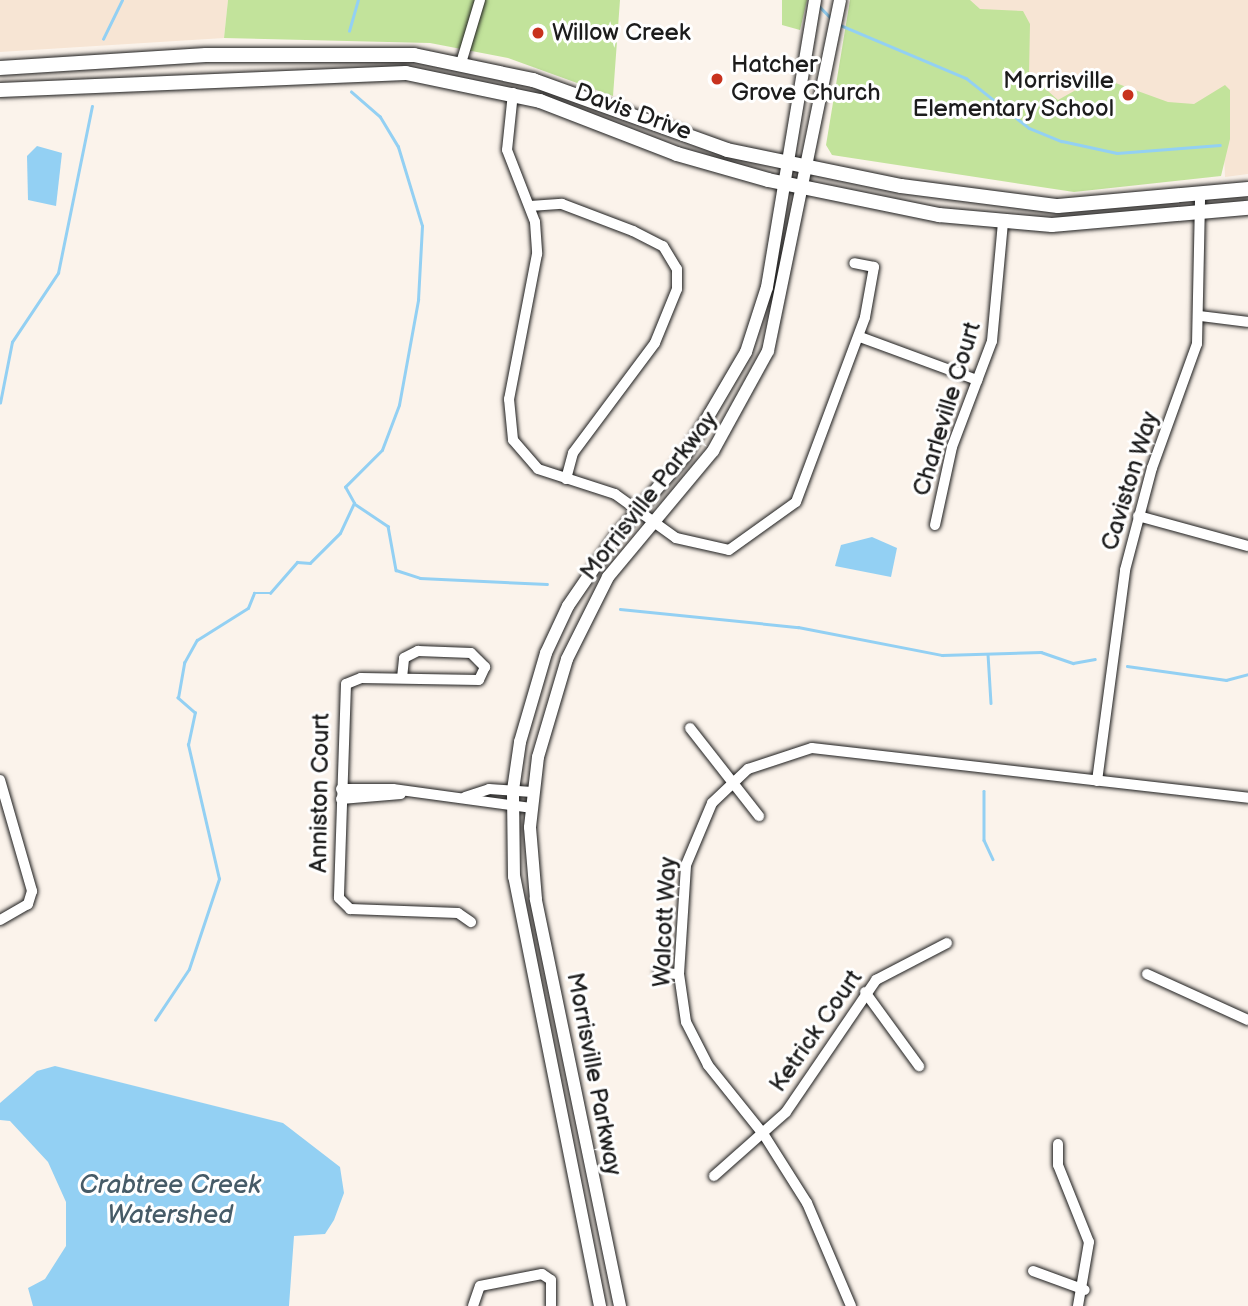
<!DOCTYPE html>
<html>
<head>
<meta charset="utf-8">
<style>
  body { margin:0 }
  #map { position:relative; width:1248px; height:1306px; overflow:hidden; background:#fbf3eb; font-family:"Balsamiq Sans",sans-serif }
  div>[style] { position:absolute }
  .built>* { inset:0; background:#f7e5d4 }
  .green>* { inset:0; background:#c2e39b }
  .water>* { inset:0; background:#93d0f3 }
  .stream>* { height:2.5px; margin:-1.25px; padding:0 1.25px; transform-origin:1.25px; border-radius:1.25px; background:#93d0f3 }
  .roads { filter:drop-shadow(0 0 2px #1c1c1c) drop-shadow(0 0 2px #1c1c1c) }
  .street>* { height:10px; margin:-5px; padding:0 5px; transform-origin:5px; border-radius:5px; background:#fff }
  .secondary>* { height:12px; margin:-6px; padding:0 6px; transform-origin:6px; border-radius:6px; background:#fff }
  .primary>* { height:14px; margin:-7px; padding:0 7px; transform-origin:7px; border-radius:7px; background:#fff }
  .dots>* { width:19px; height:19px; translate:-50% -50%; box-sizing:border-box; border:4px solid #fff; border-radius:50% }
  span { translate:-50% -50%; white-space:nowrap; text-align:center; line-height:1.15; -webkit-text-stroke:6px #fff; paint-order:stroke }
  .poi-label { font-size:24px; color:#1c1c1c }
  .left { translate:0 -50%; text-align:left }
  .right { translate:-100% -50%; text-align:right }
  .street-label { font-size:24px; color:#1c1c1c }
  .water-label { font-size:26px; color:#465b67; font-style:italic }
</style>
</head>
<body>
<div id="map">
  <div class="built">
    <i style="clip-path:polygon(0 0,228px 0,224px 38px,0 52px)"></i>
    <i style="clip-path:polygon(857px 0,1248px 0,1248px 174px,1225px 177px,1223px 133px,1066px 129px)"></i>
  </div>
  <div class="green">
    <i style="clip-path:polygon(228px 0,620px 0,613px 96px,508px 58px,430px 43px,224px 38px)"></i>
    <i style="clip-path:polygon(782px 0,807px 0,800px 30px,782px 25px)"></i>
    <i style="clip-path:polygon(850px 0,970px 0,980px 9px,1023px 11px,1030px 24px,1029px 74px,1058px 100px,1099px 77px,1168px 102px,1194px 104px,1225px 85px,1230px 90px,1230px 139px,1221px 176px,1074px 192px,832px 155px,826px 145px)"></i>
  </div>
  <div class="water">
    <i style="clip-path:polygon(37px 146px,62px 153px,56px 206px,28px 200px,27px 156px)"></i>
    <i style="clip-path:polygon(872px 537px,897px 548px,891px 577px,835px 566px,841px 545px)"></i>
    <i style="clip-path:polygon(55px 1066px,283px 1123px,340px 1167px,344px 1193px,334px 1220px,325px 1234px,294px 1236px,289px 1306px,33px 1306px,28px 1288px,45px 1279px,66px 1246px,66px 1202px,48px 1162px,10px 1121px,0 1120px,0 1103px,37px 1071px)"></i>
  </div>
  <div class="stream">
    <i style="left:819px;top:6px;width:18px;rotate:45deg"></i>
    <i style="left:840px;top:25px;width:137px;rotate:22.8deg"></i>
    <i style="left:966px;top:78px;width:80px;rotate:38.4deg"></i>
    <i style="left:1029px;top:128px;width:35px;rotate:22deg"></i>
    <i style="left:1062px;top:141px;width:56px;rotate:12.3deg"></i>
    <i style="left:1117px;top:153px;width:103px;rotate:-4.4deg"></i>
    <i style="left:349px;top:31px;width:32px;rotate:-74deg"></i>
    <i style="left:103px;top:39px;width:43px;rotate:-64deg"></i>
    <i style="left:0;top:403px;width:62px;rotate:-78.9deg"></i>
    <i style="left:12px;top:342px;width:83px;rotate:-56.3deg"></i>
    <i style="left:58px;top:273px;width:170px;rotate:-78.5deg"></i>
    <i style="left:355px;top:504px;width:40px;rotate:34deg"></i>
    <i style="left:388px;top:526px;width:45px;rotate:79.7deg"></i>
    <i style="left:396px;top:570px;width:25px;rotate:18deg"></i>
    <i style="left:420px;top:578px;width:127px;rotate:2.7deg"></i>
    <i style="left:620px;top:609px;width:179px;rotate:5.8deg"></i>
    <i style="left:798px;top:627px;width:147px;rotate:11deg"></i>
    <i style="left:942px;top:655px;width:99px;rotate:-1.7deg"></i>
    <i style="left:1041px;top:652px;width:34px;rotate:19deg"></i>
    <i style="left:1073px;top:663px;width:22px;rotate:-10deg"></i>
    <i style="left:988px;top:654px;width:49px;rotate:86.5deg"></i>
    <i style="left:1127px;top:666px;width:100px;rotate:8deg"></i>
    <i style="left:1226px;top:680px;width:23px;rotate:-15deg"></i>
    <i style="left:984px;top:791px;width:49px;rotate:90deg"></i>
    <i style="left:984px;top:840px;width:21px;rotate:65deg"></i>
    <i style="left:155px;top:1020px;width:61px;rotate:-56.3deg"></i>
    <i style="left:189px;top:969px;width:95px;rotate:-71.6deg"></i>
    <i style="left:219px;top:879px;width:138px;rotate:-103deg"></i>
    <i style="left:188px;top:745px;width:33px;rotate:-78deg"></i>
    <i style="left:195px;top:713px;width:23px;rotate:-139deg"></i>
    <i style="left:178px;top:698px;width:36px;rotate:-80deg"></i>
    <i style="left:184px;top:663px;width:26px;rotate:-61deg"></i>
    <i style="left:197px;top:640px;width:60px;rotate:-32.1deg"></i>
    <i style="left:248px;top:608px;width:16px;rotate:-68deg"></i>
    <i style="left:254px;top:593px;width:16px"></i>
    <i style="left:270px;top:593px;width:41px;rotate:-48.9deg"></i>
    <i style="left:297px;top:562px;width:13px;rotate:4deg"></i>
    <i style="left:310px;top:563px;width:42px;rotate:-45deg"></i>
    <i style="left:340px;top:533px;width:33px;rotate:-65deg"></i>
    <i style="left:354px;top:503px;width:18px;rotate:-119deg"></i>
    <i style="left:345px;top:487px;width:52px;rotate:-45deg"></i>
    <i style="left:382px;top:450px;width:48px;rotate:-69.3deg"></i>
    <i style="left:399px;top:405px;width:107px;rotate:-79.7deg"></i>
    <i style="left:418px;top:300px;width:74px;rotate:-86.9deg"></i>
    <i style="left:422px;top:226px;width:83px;rotate:-106.9deg"></i>
    <i style="left:398px;top:147px;width:35px;rotate:-121deg"></i>
    <i style="left:380px;top:117px;width:38px;rotate:-139deg"></i>
  </div>
  <div class="roads">
    <div class="street">
      <i style="left:461px;top:63px;width:66px;rotate:-73.2deg"></i>
      <i style="left:513px;top:93px;width:57px;rotate:96deg"></i>
      <i style="left:507px;top:150px;width:77px;rotate:68.7deg"></i>
      <i style="left:535px;top:222px;width:32px;rotate:86deg"></i>
      <i style="left:537px;top:254px;width:148px;rotate:100.9deg"></i>
      <i style="left:509px;top:399px;width:41px;rotate:84.4deg"></i>
      <i style="left:513px;top:440px;width:38px;rotate:49deg"></i>
      <i style="left:538px;top:469px;width:81px;rotate:18deg"></i>
      <i style="left:615px;top:494px;width:75px;rotate:35.8deg"></i>
      <i style="left:676px;top:538px;width:54px;rotate:12.8deg"></i>
      <i style="left:729px;top:550px;width:82px;rotate:-35.6deg"></i>
      <i style="left:796px;top:502px;width:197px;rotate:-69.5deg"></i>
      <i style="left:865px;top:317px;width:51px;rotate:-79.8deg"></i>
      <i style="left:874px;top:267px;width:20px;rotate:-169deg"></i>
      <i style="left:530px;top:206px;width:32px;rotate:-4deg"></i>
      <i style="left:562px;top:204px;width:76px;rotate:20.8deg"></i>
      <i style="left:633px;top:231px;width:34px;rotate:27deg"></i>
      <i style="left:663px;top:246px;width:27px;rotate:59deg"></i>
      <i style="left:677px;top:269px;width:20px;rotate:90deg"></i>
      <i style="left:677px;top:289px;width:58px;rotate:112.2deg"></i>
      <i style="left:655px;top:343px;width:137px;rotate:126.7deg"></i>
      <i style="left:573px;top:453px;width:27px;rotate:105deg"></i>
      <i style="left:1200px;top:316px;width:48px;rotate:7.1deg"></i>
      <i style="left:860px;top:337px;width:125px;rotate:20.2deg"></i>
      <i style="left:1138px;top:516px;width:114px;rotate:15.3deg"></i>
      <i style="left:935px;top:525px;width:80px;rotate:-77.7deg"></i>
      <i style="left:952px;top:447px;width:113px;rotate:-69.3deg"></i>
      <i style="left:992px;top:341px;width:120px;rotate:-84.7deg"></i>
      <i style="left:402px;top:678px;width:20px;rotate:-84deg"></i>
      <i style="left:404px;top:658px;width:16px;rotate:-27deg"></i>
      <i style="left:418px;top:651px;width:53px;rotate:2.2deg"></i>
      <i style="left:471px;top:653px;width:20px;rotate:45deg"></i>
      <i style="left:485px;top:667px;width:14px;rotate:115deg"></i>
      <i style="left:479px;top:680px;width:118px;rotate:-179deg"></i>
      <i style="left:361px;top:678px;width:16px;rotate:158deg"></i>
      <i style="left:346px;top:684px;width:214px;rotate:91.9deg"></i>
      <i style="left:339px;top:898px;width:16px;rotate:45deg"></i>
      <i style="left:350px;top:909px;width:108px;rotate:2.1deg"></i>
      <i style="left:458px;top:913px;width:16px;rotate:35deg"></i>
      <i style="left:690px;top:728px;width:112px;rotate:51.9deg"></i>
      <i style="left:0;top:780px;width:116px;rotate:73.9deg"></i>
      <i style="left:32px;top:891px;width:14px;rotate:107deg"></i>
      <i style="left:28px;top:904px;width:32px;rotate:150deg"></i>
      <i style="left:1097px;top:781px;width:213px;rotate:-82.4deg"></i>
      <i style="left:1125px;top:570px;width:106px;rotate:-75.2deg"></i>
      <i style="left:1152px;top:468px;width:132px;rotate:-70.1deg"></i>
      <i style="left:1197px;top:344px;width:149px;rotate:-88.8deg"></i>
      <i style="left:341px;top:789px;width:52px"></i>
      <i style="left:393px;top:789px;width:139px;rotate:7.8deg"></i>
      <i style="left:465px;top:797px;width:25px;rotate:-18deg"></i>
      <i style="left:489px;top:789px;width:43px;rotate:4deg"></i>
      <i style="left:341px;top:799px;width:60px;rotate:-4.8deg"></i>
      <i style="left:659px;top:973px;width:20px;rotate:3deg"></i>
      <i style="left:1147px;top:974px;width:111px;rotate:24.5deg"></i>
      <i style="left:865px;top:992px;width:92px;rotate:53.9deg"></i>
      <i style="left:1058px;top:1144px;width:21px;rotate:90deg"></i>
      <i style="left:1058px;top:1165px;width:83px;rotate:68.1deg"></i>
      <i style="left:1089px;top:1242px;width:65px;rotate:99.8deg"></i>
      <i style="left:714px;top:1176px;width:96px;rotate:-41.6deg"></i>
      <i style="left:786px;top:1112px;width:160px;rotate:-55.7deg"></i>
      <i style="left:876px;top:980px;width:80px;rotate:-27.5deg"></i>
      <i style="left:1033px;top:1271px;width:55px;rotate:20.1deg"></i>
      <i style="left:473px;top:1306px;width:21px;rotate:-71deg"></i>
      <i style="left:480px;top:1286px;width:63px;rotate:-11deg"></i>
      <i style="left:542px;top:1274px;width:11px;rotate:34deg"></i>
      <i style="left:551px;top:1280px;width:26px;rotate:90deg"></i>
      <i style="left:851px;top:1306px;width:112px;rotate:-113.1deg"></i>
      <i style="left:807px;top:1203px;width:80px;rotate:-122.3deg"></i>
      <i style="left:764px;top:1135px;width:90px;rotate:-128.7deg"></i>
      <i style="left:708px;top:1065px;width:48px;rotate:-117.1deg"></i>
      <i style="left:686px;top:1022px;width:49px;rotate:-98.3deg"></i>
      <i style="left:679px;top:974px;width:109px;rotate:-86.3deg"></i>
      <i style="left:686px;top:865px;width:67px;rotate:-67.2deg"></i>
      <i style="left:712px;top:803px;width:50px;rotate:-43.4deg"></i>
      <i style="left:748px;top:769px;width:67px;rotate:-18.2deg"></i>
      <i style="left:812px;top:748px;width:439px;rotate:6.5deg"></i>
    </div>
    <div class="secondary">
      <i style="left:600px;top:1306px;width:438px;rotate:-101.3deg"></i>
      <i style="left:514px;top:877px;width:87px;rotate:-90.7deg"></i>
      <i style="left:513px;top:790px;width:49px;rotate:-81.7deg"></i>
      <i style="left:520px;top:742px;width:93px;rotate:-73.7deg"></i>
      <i style="left:546px;top:653px;width:52px;rotate:-64.9deg"></i>
      <i style="left:568px;top:606px;width:85px;rotate:-55.6deg"></i>
      <i style="left:616px;top:536px;width:106px;rotate:-49.2deg"></i>
      <i style="left:685px;top:456px;width:121px;rotate:-59.6deg"></i>
      <i style="left:746px;top:352px;width:68px;rotate:-72.1deg"></i>
      <i style="left:767px;top:287px;width:291px;rotate:-80.5deg"></i>
      <i style="left:620px;top:1306px;width:416px;rotate:-101.7deg"></i>
      <i style="left:536px;top:899px;width:72px;rotate:-94.8deg"></i>
      <i style="left:530px;top:827px;width:70px;rotate:-83.5deg"></i>
      <i style="left:538px;top:757px;width:102px;rotate:-73.5deg"></i>
      <i style="left:567px;top:659px;width:92px;rotate:-63.4deg"></i>
      <i style="left:608px;top:577px;width:164px;rotate:-50.2deg"></i>
      <i style="left:713px;top:451px;width:114px;rotate:-61.2deg"></i>
      <i style="left:768px;top:351px;width:358px;rotate:-78.4deg"></i>
    </div>
    <div class="primary">
      <i style="left:0;top:68px;width:206px;rotate:-3.6deg"></i>
      <i style="left:206px;top:55px;width:208px"></i>
      <i style="left:414px;top:55px;width:122px;rotate:11.9deg"></i>
      <i style="left:533px;top:80px;width:206px;rotate:19.8deg"></i>
      <i style="left:727px;top:150px;width:178px;rotate:11.7deg"></i>
      <i style="left:901px;top:186px;width:158px;rotate:7.3deg"></i>
      <i style="left:1058px;top:206px;width:191px;rotate:-5.1deg"></i>
      <i style="left:0;top:90px;width:406px;rotate:-2.4deg"></i>
      <i style="left:406px;top:73px;width:137px;rotate:11.8deg"></i>
      <i style="left:540px;top:101px;width:147px;rotate:21.1deg"></i>
      <i style="left:677px;top:154px;width:95px;rotate:15.9deg"></i>
      <i style="left:768px;top:180px;width:175px;rotate:11.6deg"></i>
      <i style="left:939px;top:215px;width:113px;rotate:5.1deg"></i>
      <i style="left:1052px;top:225px;width:197px;rotate:-5deg"></i>
    </div>
  </div>
  <div class="dots">
    <i style="left:538px;top:33px;background:#c8321e"></i>
    <i style="left:717px;top:79px;background:#c8321e"></i>
    <i style="left:1128px;top:95px;background:#c8321e"></i>
  </div>
  <div class="poi-label">
    <span class="left" style="left:552px;top:33px">Willow Creek</span>
    <span class="left" style="left:731px;top:79px">Hatcher<br>Grove Church</span>
    <span class="right" style="left:1114px;top:95px">Morrisville<br>Elementary School</span>
  </div>
  <div class="street-label">
    <span style="left:633px;top:112px;rotate:20deg">Davis Drive</span>
    <span style="left:947px;top:409px;rotate:-73deg">Charleville Court</span>
    <span style="left:1130px;top:481px;rotate:-73deg">Caviston Way</span>
    <span style="left:649px;top:496px;rotate:-52deg">Morrisville Parkway</span>
    <span style="left:320px;top:793px;rotate:-89deg">Anniston Court</span>
    <span style="left:665px;top:922px;rotate:-87deg">Walcott Way</span>
    <span style="left:816px;top:1031px;rotate:-55deg">Ketrick Court</span>
    <span style="left:594px;top:1074px;rotate:79deg">Morrisville Parkway</span>
  </div>
  <div class="water-label">
    <span style="left:170px;top:1201px">Crabtree Creek<br>Watershed</span>
  </div>
</div>
</body>
</html>
